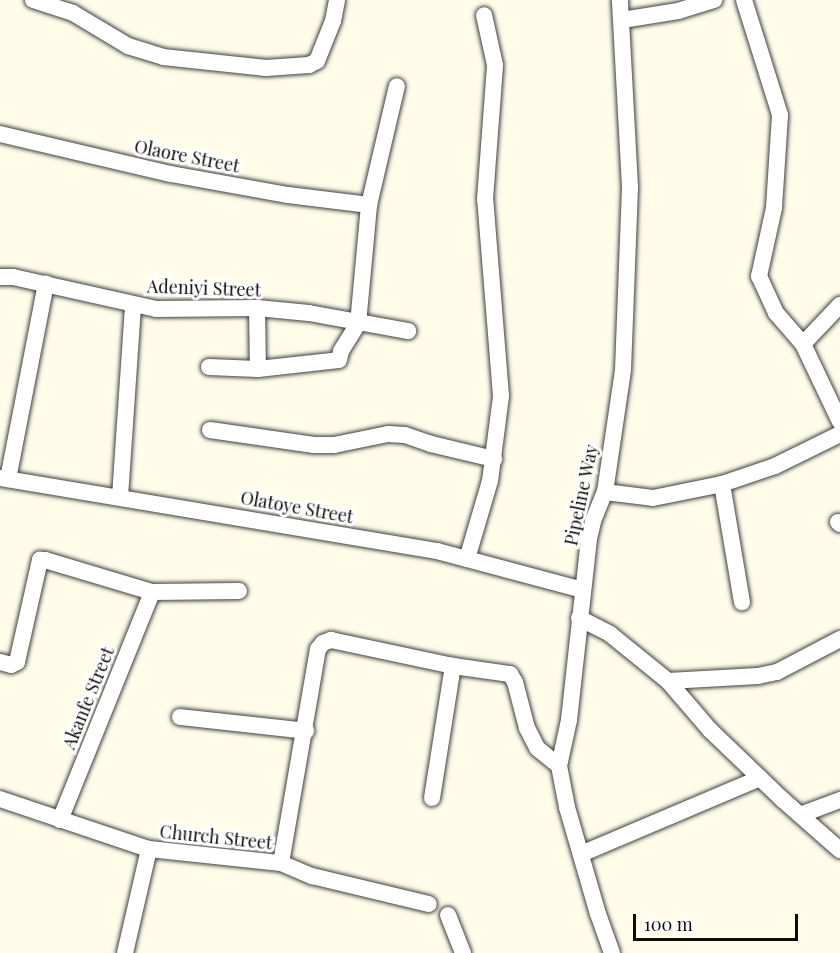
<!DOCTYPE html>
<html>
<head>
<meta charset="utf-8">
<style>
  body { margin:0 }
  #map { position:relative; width:840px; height:953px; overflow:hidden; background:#fffdea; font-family:"Playfair Display",serif }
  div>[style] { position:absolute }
  .roads { filter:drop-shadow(0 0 2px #3f3f3f) drop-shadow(0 0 2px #3f3f3f) }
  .minor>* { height:16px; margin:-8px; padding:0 8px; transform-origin:8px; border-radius:8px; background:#fff }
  span { translate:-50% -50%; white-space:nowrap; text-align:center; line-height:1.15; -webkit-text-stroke:6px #fff; paint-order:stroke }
  .street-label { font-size:18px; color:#0c0c0c }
  .scale { position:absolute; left:633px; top:914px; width:165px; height:27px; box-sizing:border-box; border:3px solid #0c0c0c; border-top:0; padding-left:8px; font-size:18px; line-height:21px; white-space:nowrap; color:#0c0c0c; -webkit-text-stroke:4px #fff; paint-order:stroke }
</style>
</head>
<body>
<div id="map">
  <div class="roads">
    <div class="minor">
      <i style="left:33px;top:0;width:42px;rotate:18deg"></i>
      <i style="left:73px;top:13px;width:64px;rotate:31deg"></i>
      <i style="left:128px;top:46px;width:37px;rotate:17deg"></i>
      <i style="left:163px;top:57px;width:104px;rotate:6.1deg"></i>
      <i style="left:266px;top:68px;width:43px;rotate:-4deg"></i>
      <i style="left:309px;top:65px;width:9px;rotate:-27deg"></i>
      <i style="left:317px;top:61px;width:43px;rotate:-68.2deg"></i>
      <i style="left:333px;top:21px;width:21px;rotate:-79deg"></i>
      <i style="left:744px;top:0;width:121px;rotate:72.6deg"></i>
      <i style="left:780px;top:115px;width:93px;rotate:93.7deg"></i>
      <i style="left:774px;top:208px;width:70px;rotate:102.4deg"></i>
      <i style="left:759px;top:276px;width:41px;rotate:65.3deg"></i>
      <i style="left:776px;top:313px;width:41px;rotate:48.9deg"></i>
      <i style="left:803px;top:344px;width:86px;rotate:64.6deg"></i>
      <i style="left:622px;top:20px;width:57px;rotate:-9.1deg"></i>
      <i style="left:678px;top:11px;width:38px;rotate:-17deg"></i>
      <i style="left:0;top:134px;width:176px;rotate:13.2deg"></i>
      <i style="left:171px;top:174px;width:119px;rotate:10.2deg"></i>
      <i style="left:288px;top:195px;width:82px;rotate:7deg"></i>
      <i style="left:0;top:277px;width:13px"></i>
      <i style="left:13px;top:277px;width:147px;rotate:12.6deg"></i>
      <i style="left:156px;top:309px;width:101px;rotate:-0.6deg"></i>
      <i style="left:257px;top:308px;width:52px;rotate:5.5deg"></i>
      <i style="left:309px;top:313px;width:101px;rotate:10.3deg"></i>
      <i style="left:257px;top:308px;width:61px;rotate:89.1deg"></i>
      <i style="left:803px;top:344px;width:54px;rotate:-46.5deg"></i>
      <i style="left:209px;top:367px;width:49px;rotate:2.3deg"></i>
      <i style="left:258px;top:369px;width:81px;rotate:-6.3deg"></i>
      <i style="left:339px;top:360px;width:9px;rotate:-77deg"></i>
      <i style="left:341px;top:351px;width:32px;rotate:-58deg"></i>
      <i style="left:358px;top:324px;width:120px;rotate:-84.7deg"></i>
      <i style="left:369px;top:205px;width:122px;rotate:-76.8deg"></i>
      <i style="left:210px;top:430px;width:105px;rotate:8.2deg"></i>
      <i style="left:314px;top:445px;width:20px"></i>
      <i style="left:334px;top:445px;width:55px;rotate:-11.5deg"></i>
      <i style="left:388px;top:434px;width:17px;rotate:3deg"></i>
      <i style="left:405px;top:435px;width:28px;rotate:19deg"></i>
      <i style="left:431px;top:444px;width:65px;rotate:13.4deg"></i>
      <i style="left:0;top:478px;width:443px;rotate:9.5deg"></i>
      <i style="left:437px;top:551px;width:151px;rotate:15deg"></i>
      <i style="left:8px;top:479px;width:199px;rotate:-79deg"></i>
      <i style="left:722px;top:484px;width:120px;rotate:80.4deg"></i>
      <i style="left:605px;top:492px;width:48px;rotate:7.1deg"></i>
      <i style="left:653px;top:498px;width:70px;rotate:-11.5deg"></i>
      <i style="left:722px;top:484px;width:56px;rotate:-18.8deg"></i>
      <i style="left:775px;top:466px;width:72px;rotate:-26.2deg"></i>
      <i style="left:120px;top:497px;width:192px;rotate:-86.1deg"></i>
      <i style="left:838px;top:522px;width:3px;rotate:45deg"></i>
      <i style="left:467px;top:559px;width:81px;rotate:-73.6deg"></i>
      <i style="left:490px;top:481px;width:86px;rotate:-82.6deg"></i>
      <i style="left:501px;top:396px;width:198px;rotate:-94.6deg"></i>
      <i style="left:485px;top:199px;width:134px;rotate:-85.7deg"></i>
      <i style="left:495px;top:65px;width:51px;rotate:-102.4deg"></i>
      <i style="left:579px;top:618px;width:35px;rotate:27deg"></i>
      <i style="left:610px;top:634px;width:75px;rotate:39deg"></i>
      <i style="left:668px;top:681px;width:65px;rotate:49.4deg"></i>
      <i style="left:710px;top:730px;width:101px;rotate:43.8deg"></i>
      <i style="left:783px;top:800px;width:76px;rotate:41.3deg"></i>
      <i style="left:0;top:662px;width:11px;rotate:15deg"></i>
      <i style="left:11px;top:665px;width:7px;rotate:-27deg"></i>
      <i style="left:17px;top:662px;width:105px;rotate:-77.3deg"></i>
      <i style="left:40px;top:560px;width:5px"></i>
      <i style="left:45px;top:560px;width:112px;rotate:16.7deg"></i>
      <i style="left:152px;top:592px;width:87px;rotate:-0.7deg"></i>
      <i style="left:668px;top:681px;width:90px;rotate:-3.2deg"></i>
      <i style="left:758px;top:676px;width:19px;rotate:-12deg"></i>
      <i style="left:777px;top:672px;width:71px;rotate:-27.6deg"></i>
      <i style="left:180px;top:717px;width:127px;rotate:6.3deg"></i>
      <i style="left:432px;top:798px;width:134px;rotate:-81deg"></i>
      <i style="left:0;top:799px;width:157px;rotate:18.6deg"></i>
      <i style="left:149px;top:849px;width:133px;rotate:6.1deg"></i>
      <i style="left:281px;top:863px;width:34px;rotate:23deg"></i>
      <i style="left:312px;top:876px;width:120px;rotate:13.5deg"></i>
      <i style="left:800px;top:815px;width:43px;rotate:-20.6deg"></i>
      <i style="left:60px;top:820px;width:246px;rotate:-68deg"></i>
      <i style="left:581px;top:854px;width:194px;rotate:-23deg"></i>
      <i style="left:281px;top:863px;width:217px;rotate:-80.2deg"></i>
      <i style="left:318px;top:649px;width:8px;rotate:-50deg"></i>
      <i style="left:323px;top:643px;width:9px;rotate:-21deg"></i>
      <i style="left:331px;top:640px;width:125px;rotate:12deg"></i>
      <i style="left:453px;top:666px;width:58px;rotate:8deg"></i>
      <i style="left:510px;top:674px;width:9px;rotate:58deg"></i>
      <i style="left:515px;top:682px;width:48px;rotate:75.4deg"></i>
      <i style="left:527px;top:728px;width:22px;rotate:63deg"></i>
      <i style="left:537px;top:748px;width:28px;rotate:39deg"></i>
      <i style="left:448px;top:915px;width:41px;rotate:68.5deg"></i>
      <i style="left:125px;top:953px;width:107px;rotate:-77deg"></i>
      <i style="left:612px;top:953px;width:41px;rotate:-109.7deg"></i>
      <i style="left:598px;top:914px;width:111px;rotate:-106.2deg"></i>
      <i style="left:567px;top:807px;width:42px;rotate:-101deg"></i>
      <i style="left:559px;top:766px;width:47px;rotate:-77.7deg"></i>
      <i style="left:569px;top:720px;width:182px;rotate:-83.7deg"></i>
      <i style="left:589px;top:539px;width:18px;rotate:-77deg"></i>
      <i style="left:593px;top:521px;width:31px;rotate:-68deg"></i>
      <i style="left:605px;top:492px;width:123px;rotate:-81.6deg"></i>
      <i style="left:623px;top:370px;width:183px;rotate:-87.8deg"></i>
      <i style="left:630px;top:187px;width:187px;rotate:-93.1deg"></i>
    </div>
  </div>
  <div class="street-label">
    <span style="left:187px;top:156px;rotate:11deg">Olaore Street</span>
    <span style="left:204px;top:288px;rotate:2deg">Adeniyi Street</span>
    <span style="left:581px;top:495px;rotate:-78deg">Pipeline Way</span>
    <span style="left:297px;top:507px;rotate:10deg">Olatoye Street</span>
    <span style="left:88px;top:698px;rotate:-68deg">Akanfe Street</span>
    <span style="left:216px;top:837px;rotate:6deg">Church Street</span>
  </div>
  <div class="scale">100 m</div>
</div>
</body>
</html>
